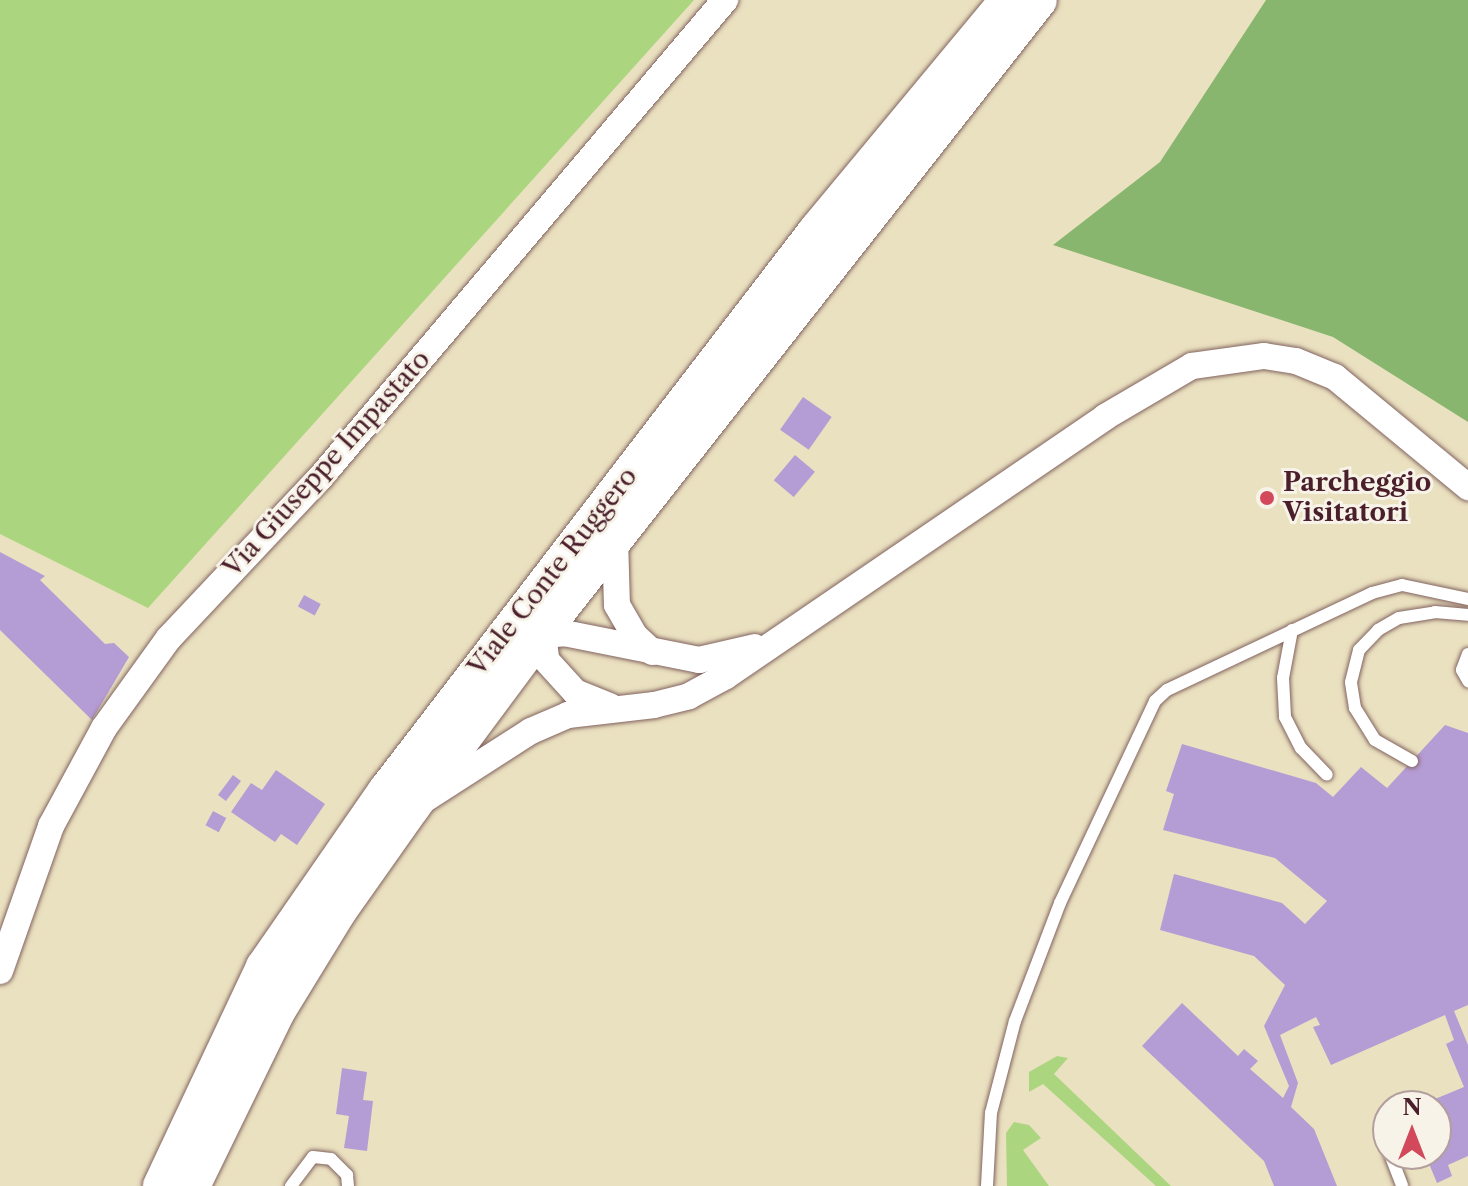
<!DOCTYPE html>
<html>
<head>
<meta charset="utf-8">
<style>
  body { margin:0 }
  #map { position:relative; width:1468px; height:1186px; overflow:hidden; background:#eae1c0; font-family:"Libre Caslon Text",serif }
  div>[style] { position:absolute }
  .green>* { inset:0; background:#acd580 }
  .forest>* { inset:0; background:#89b66e }
  .building>* { inset:0; background:#b49cd4; transform-origin:0 0 }
  .roads { filter:drop-shadow(0 0 2px #82635f) drop-shadow(0 0 2px #82635f) }
  .service>* { height:12px; margin:-6px; padding:0 6px; transform-origin:6px; border-radius:6px; background:#fff }
  .minor>* { height:26px; margin:-13px; padding:0 13px; transform-origin:13px; border-radius:13px; background:#fff }
  .secondary>* { height:36px; margin:-18px; padding:0 18px; transform-origin:18px; border-radius:18px; background:#fff }
  .dots>* { width:22px; height:22px; translate:-50% -50%; box-sizing:border-box; border:4px solid #f7f3e8; border-radius:50% }
  span { translate:-50% -50%; white-space:nowrap; text-align:center; line-height:1.15; -webkit-text-stroke:6px #f7f3e8; paint-order:stroke }
  .street-label { font-size:26px; color:#4a1f2b }
  .poi-label { font-size:26px; color:#4a1f2b; font-weight:700 }
  .left { translate:0 -50%; text-align:left }
  .north { position:absolute; left:1372px; top:1090px; width:80px; height:80px; box-sizing:border-box; background:#f7f3e8; border:2px solid #b29e9c; border-radius:50%; rotate:0deg; font-size:22px; font-weight:700; line-height:32px; text-align:center; color:#4a1f2b }
  .north::after { content:''; display:block; margin:auto; width:28px; height:36px; background:#d1495b; clip-path:polygon(50% 0,100% 100%,50% 72%,0 100%) }
</style>
</head>
<body>
<div id="map">
  <div class="green">
    <i style="clip-path:polygon(0 0,694px 0,148px 608px,0 534px)"></i>
    <i style="clip-path:polygon(1057px 1056px,1068px 1058px,1054px 1074px,1171px 1186px,1156px 1186px,1043px 1084px,1029px 1092px,1029px 1072px)"></i>
    <i style="clip-path:polygon(1014px 1122px,1029px 1125px,1041px 1138px,1023px 1150px,1049px 1186px,1007px 1186px,1006px 1133px)"></i>
  </div>
  <div class="forest">
    <i style="clip-path:polygon(1266px 0,1468px 0,1468px 422px,1333px 337px,1053px 245px,1160px 162px)"></i>
  </div>
  <div class="building">
    <i style="left:803px;top:397px;width:35px;height:40px;rotate:35deg"></i>
    <i style="left:795px;top:455px;width:26px;height:33px;rotate:40deg"></i>
    <i style="clip-path:polygon(0 552px,45px 576px,40px 580px,105px 644px,114px 643px,129px 657px,92px 720px,0 630px)"></i>
    <i style="left:304px;top:595px;width:19px;height:13px;rotate:28deg"></i>
    <i style="clip-path:polygon(1445px 725px,1468px 733px,1468px 1005px,1454px 1011px,1468px 1045px,1468px 1156px,1448px 1165px,1452px 1176px,1437px 1183px,1425px 1154px,1436px 1154px,1440px 1110px,1435px 1099px,1464px 1087px,1446px 1044px,1454px 1040px,1445px 1015px,1331px 1065px,1313px 1027px,1320px 1025px,1316px 1017px,1280px 1035px,1298px 1083px,1291px 1107px,1314px 1129px,1337px 1186px,1274px 1186px,1264px 1161px,1142px 1046px,1182px 1003px,1238px 1056px,1244px 1049px,1258px 1061px,1250px 1069px,1283px 1098px,1289px 1086px,1264px 1026px,1285px 985px,1254px 956px,1160px 930px,1174px 874px,1282px 903px,1305px 924px,1327px 901px,1275px 858px,1163px 830px,1174px 794px,1166px 791px,1182px 744px,1316px 783px,1333px 797px,1361px 767px,1387px 788px)"></i>
    <i style="clip-path:polygon(276px 770px,325px 804px,297px 845px,281px 834px,275px 842px,231px 812px,251px 783px,262px 790px)"></i>
    <i style="left:233px;top:775px;width:10px;height:25px;rotate:37deg"></i>
    <i style="left:213px;top:811px;width:15px;height:16px;rotate:28deg"></i>
    <i style="clip-path:polygon(342px 1068px,367px 1072px,363px 1100px,373px 1101px,367px 1151px,344px 1148px,349px 1116px,336px 1114px)"></i>
  </div>
  <div class="roads">
    <div class="service">
      <i style="left:1292px;top:630px;width:49px;rotate:100.6deg"></i>
      <i style="left:1283px;top:678px;width:39px;rotate:87deg"></i>
      <i style="left:1285px;top:717px;width:35px;rotate:63deg"></i>
      <i style="left:1301px;top:748px;width:37px;rotate:46deg"></i>
      <i style="left:1468px;top:654px;width:17px;rotate:111deg"></i>
      <i style="left:1462px;top:670px;width:13px;rotate:61deg"></i>
      <i style="left:1412px;top:761px;width:43px;rotate:-150.4deg"></i>
      <i style="left:1375px;top:740px;width:38px;rotate:-122deg"></i>
      <i style="left:1355px;top:708px;width:26px;rotate:-99deg"></i>
      <i style="left:1351px;top:682px;width:33px;rotate:-76deg"></i>
      <i style="left:1359px;top:650px;width:28px;rotate:-46deg"></i>
      <i style="left:1378px;top:630px;width:24px;rotate:-30deg"></i>
      <i style="left:1399px;top:618px;width:36px;rotate:-9deg"></i>
      <i style="left:1435px;top:612px;width:33px;rotate:5deg"></i>
      <i style="left:1390px;top:1154px;width:34px;rotate:69deg"></i>
      <i style="left:291px;top:1186px;width:36px;rotate:-53deg"></i>
      <i style="left:313px;top:1157px;width:18px;rotate:6deg"></i>
      <i style="left:331px;top:1159px;width:23px;rotate:45deg"></i>
      <i style="left:347px;top:1175px;width:11px;rotate:85deg"></i>
      <i style="left:987px;top:1186px;width:73px;rotate:-86.9deg"></i>
      <i style="left:991px;top:1113px;width:95px;rotate:-75.4deg"></i>
      <i style="left:1015px;top:1021px;width:126px;rotate:-69.1deg"></i>
      <i style="left:1060px;top:903px;width:223px;rotate:-64.8deg"></i>
      <i style="left:1155px;top:701px;width:16px;rotate:-43deg"></i>
      <i style="left:1167px;top:690px;width:227px;rotate:-25.3deg"></i>
      <i style="left:1372px;top:593px;width:31px;rotate:-15deg"></i>
      <i style="left:1402px;top:585px;width:67px;rotate:12deg"></i>
    </div>
    <div class="minor">
      <i style="left:615px;top:539px;width:66px;rotate:88.3deg"></i>
      <i style="left:617px;top:605px;width:34px;rotate:60deg"></i>
      <i style="left:634px;top:635px;width:25px;rotate:43deg"></i>
      <i style="left:542px;top:625px;width:35px;rotate:83deg"></i>
      <i style="left:546px;top:660px;width:43px;rotate:47.8deg"></i>
      <i style="left:575px;top:692px;width:38px;rotate:22deg"></i>
      <i style="left:532px;top:636px;width:32px;rotate:-5deg"></i>
      <i style="left:564px;top:633px;width:138px;rotate:11.3deg"></i>
      <i style="left:699px;top:660px;width:57px;rotate:-13.1deg"></i>
      <i style="left:425px;top:799px;width:126px;rotate:-32.7deg"></i>
      <i style="left:531px;top:731px;width:40px;rotate:-23.4deg"></i>
      <i style="left:568px;top:715px;width:87px;rotate:-6.6deg"></i>
      <i style="left:654px;top:705px;width:36px;rotate:-14deg"></i>
      <i style="left:689px;top:696px;width:42px;rotate:-28.4deg"></i>
      <i style="left:726px;top:676px;width:459px;rotate:-34.3deg"></i>
      <i style="left:1105px;top:417px;width:101px;rotate:-30.4deg"></i>
      <i style="left:1192px;top:366px;width:73px;rotate:-7.9deg"></i>
      <i style="left:1264px;top:356px;width:32px;rotate:9deg"></i>
      <i style="left:1296px;top:361px;width:42px;rotate:22.3deg"></i>
      <i style="left:1335px;top:377px;width:173px;rotate:39.6deg"></i>
      <i style="left:0;top:971px;width:154px;rotate:-70.6deg"></i>
      <i style="left:51px;top:826px;width:111px;rotate:-61.6deg"></i>
      <i style="left:104px;top:728px;width:111px;rotate:-54.2deg"></i>
      <i style="left:169px;top:638px;width:220px;rotate:-46.7deg"></i>
      <i style="left:320px;top:478px;width:627px;rotate:-49.73deg"></i>
    </div>
    <div class="secondary">
      <i style="left:161px;top:1186px;width:242px;rotate:-64.8deg"></i>
      <i style="left:264px;top:967px;width:214px;rotate:-55.3deg"></i>
      <i style="left:386px;top:791px;width:707px;rotate:-52.47deg"></i>
      <i style="left:817px;top:230px;width:299px;rotate:-50.3deg"></i>
      <i style="left:192px;top:1186px;width:196px;rotate:-64deg"></i>
      <i style="left:278px;top:1010px;width:115px;rotate:-58.5deg"></i>
      <i style="left:338px;top:912px;width:128px;rotate:-54.8deg"></i>
      <i style="left:412px;top:807px;width:217px;rotate:-53.4deg"></i>
      <i style="left:541px;top:633px;width:805px;rotate:-51.81deg"></i>
    </div>
  </div>
  <div class="dots">
    <i style="left:1267px;top:498px;background:#d1495b"></i>
  </div>
  <div class="street-label">
    <span style="left:327px;top:464px;rotate:-48deg">Via Giuseppe Impastato</span>
    <span style="left:553px;top:572px;rotate:-52deg">Viale Conte Ruggero</span>
  </div>
  <div class="poi-label">
    <span class="left" style="left:1283px;top:498px">Parcheggio<br>Visitatori</span>
  </div>
  <div class="north">N</div>
</div>
</body>
</html>
